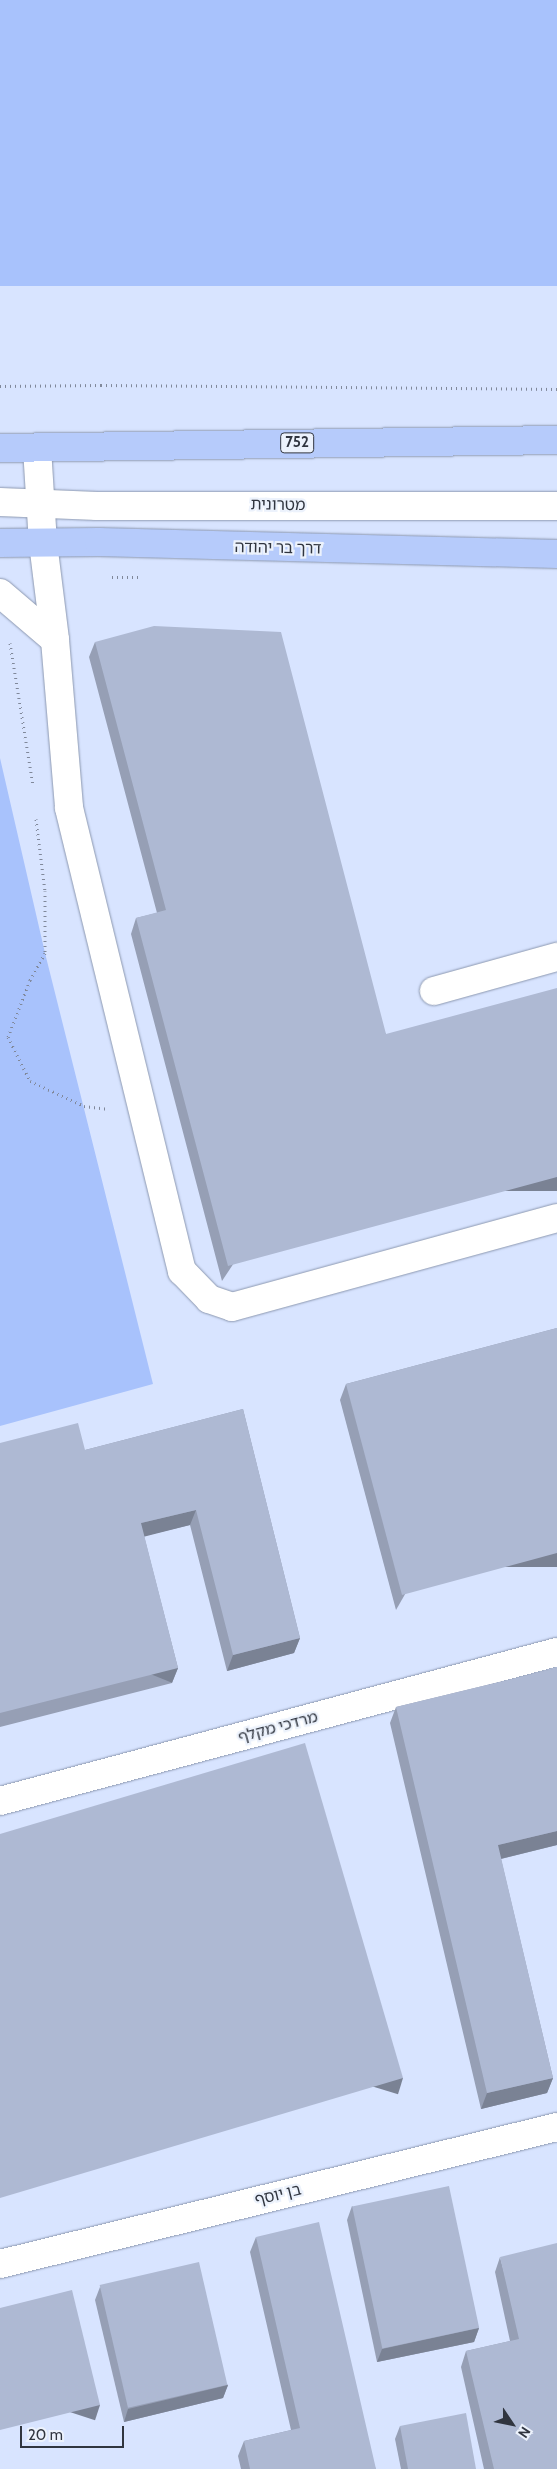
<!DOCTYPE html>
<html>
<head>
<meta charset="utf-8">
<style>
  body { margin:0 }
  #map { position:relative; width:557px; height:2469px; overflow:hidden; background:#d8e4ff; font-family:Cabin,"Noto Sans Hebrew",sans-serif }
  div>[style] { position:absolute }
  .green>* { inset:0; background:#a8c2fc; transform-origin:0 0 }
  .path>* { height:3px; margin-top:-1.5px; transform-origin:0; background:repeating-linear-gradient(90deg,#80889a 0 1px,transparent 0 5px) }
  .roads { filter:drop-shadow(0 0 1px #8c98b0) drop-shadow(0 0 1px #8c98b0) }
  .minor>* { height:28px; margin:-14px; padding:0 14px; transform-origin:14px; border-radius:14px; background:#fff }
  .major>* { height:28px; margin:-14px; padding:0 14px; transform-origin:14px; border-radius:14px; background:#b6cbfb }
  .wall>* { inset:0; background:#969fb5 }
  .shaded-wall>* { inset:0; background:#7a8294; transform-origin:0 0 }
  .building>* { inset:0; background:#aeb9d3; transform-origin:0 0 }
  span { translate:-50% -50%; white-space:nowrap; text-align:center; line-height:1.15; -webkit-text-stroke:4.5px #ecf2fc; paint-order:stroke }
  .shield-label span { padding:1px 4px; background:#ecf2fc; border:1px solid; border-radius:4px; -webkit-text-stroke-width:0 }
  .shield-label { font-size:15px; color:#30353f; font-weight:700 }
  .street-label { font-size:16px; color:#30353f }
  .north { position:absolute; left:487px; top:2399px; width:50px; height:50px; -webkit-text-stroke:4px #ecf2fc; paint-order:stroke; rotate:124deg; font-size:14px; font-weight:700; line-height:20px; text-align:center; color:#30353f }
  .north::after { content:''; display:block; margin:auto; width:18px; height:22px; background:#30353f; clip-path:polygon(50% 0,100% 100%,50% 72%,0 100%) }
  .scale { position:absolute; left:20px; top:2426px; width:104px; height:22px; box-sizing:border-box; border:2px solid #30353f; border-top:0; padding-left:6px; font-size:15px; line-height:18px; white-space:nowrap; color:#30353f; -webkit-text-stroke:4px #ecf2fc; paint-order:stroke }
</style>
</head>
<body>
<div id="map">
  <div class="green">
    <i style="left:0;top:0;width:557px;height:286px"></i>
    <i style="clip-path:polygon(0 758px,45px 953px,153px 1384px,0 1426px)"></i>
  </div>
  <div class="path">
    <i style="left:0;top:386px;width:101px;rotate:-0.6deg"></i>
    <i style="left:101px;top:385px;width:456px;rotate:0.5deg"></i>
    <i style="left:112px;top:577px;width:29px"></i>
    <i style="left:10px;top:643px;width:144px;rotate:80.8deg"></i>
    <i style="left:36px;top:819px;width:73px;rotate:82.9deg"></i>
    <i style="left:45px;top:891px;width:62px;rotate:90deg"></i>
    <i style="left:45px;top:953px;width:31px;rotate:119deg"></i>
    <i style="left:30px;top:980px;width:61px;rotate:111.1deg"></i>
    <i style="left:8px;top:1037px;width:49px;rotate:63.4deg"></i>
    <i style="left:30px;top:1081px;width:60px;rotate:24.8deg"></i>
    <i style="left:84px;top:1106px;width:25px;rotate:7deg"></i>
  </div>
  <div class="roads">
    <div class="minor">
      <i style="left:37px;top:448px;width:95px;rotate:86.4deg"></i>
      <i style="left:43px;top:543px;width:98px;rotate:82.9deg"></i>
      <i style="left:55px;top:640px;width:169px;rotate:85.2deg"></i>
      <i style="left:69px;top:808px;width:477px;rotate:76.3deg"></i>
      <i style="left:182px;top:1271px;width:39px;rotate:46deg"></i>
      <i style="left:209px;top:1299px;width:24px;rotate:19deg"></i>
      <i style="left:232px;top:1307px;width:337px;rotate:-15.3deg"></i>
      <i style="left:0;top:502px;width:97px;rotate:2.4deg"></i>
      <i style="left:97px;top:506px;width:460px"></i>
      <i style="left:0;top:593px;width:72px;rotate:40.5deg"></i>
      <i style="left:434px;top:991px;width:128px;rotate:-15.5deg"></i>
      <i style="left:0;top:1801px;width:577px;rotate:-14.98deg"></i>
      <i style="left:0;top:2264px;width:574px;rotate:-13.82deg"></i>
    </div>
    <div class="major">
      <i style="left:0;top:448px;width:557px;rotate:-0.82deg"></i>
      <i style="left:0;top:543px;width:99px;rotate:-0.6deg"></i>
      <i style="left:99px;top:542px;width:458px;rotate:1.5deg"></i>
    </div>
  </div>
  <div class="wall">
    <i style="clip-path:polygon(95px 642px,386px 1034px,222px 1281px,131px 934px,136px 918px,157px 913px,89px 657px)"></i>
    <i style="clip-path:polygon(557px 1328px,396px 1610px,340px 1400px,346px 1384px)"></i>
    <i style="clip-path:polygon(243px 1409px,300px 1638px,294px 1653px,227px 1671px,190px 1525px,144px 1536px,178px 1668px,172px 1683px,0 1727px,0 1443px,85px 1450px)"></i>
    <i style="clip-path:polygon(557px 1668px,557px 1845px,501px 1859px,553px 2078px,547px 2093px,481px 2109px,390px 1723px,396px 1707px)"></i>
    <i style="clip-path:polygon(352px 2206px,479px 2328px,474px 2342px,377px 2362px,347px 2220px)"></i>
    <i style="clip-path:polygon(256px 2237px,376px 2469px,241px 2469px,238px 2456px,244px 2441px,291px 2430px,250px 2252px)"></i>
    <i style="clip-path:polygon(500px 2257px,557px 2469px,484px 2469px,461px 2367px,466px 2351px,510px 2341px,495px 2272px)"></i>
    <i style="clip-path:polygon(100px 2287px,228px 2385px,223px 2398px,124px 2422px,95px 2300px)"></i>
    <i style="clip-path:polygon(400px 2426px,476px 2469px,401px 2469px,395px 2439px)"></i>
  </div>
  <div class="shaded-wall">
    <i style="left:557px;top:1177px;width:14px;height:341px;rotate:90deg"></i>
    <i style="clip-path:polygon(196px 1510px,190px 1525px,135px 1539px,141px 1523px)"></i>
    <i style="left:557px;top:1553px;width:14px;height:161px;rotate:90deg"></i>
    <i style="clip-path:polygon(300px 1638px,294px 1653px,227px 1671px,233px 1655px)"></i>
    <i style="left:178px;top:1668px;width:16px;height:184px;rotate:112deg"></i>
    <i style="clip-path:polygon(557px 1831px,557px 1845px,492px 1861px,498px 1845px)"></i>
    <i style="left:403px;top:2078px;width:17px;height:420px;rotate:107deg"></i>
    <i style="clip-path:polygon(553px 2078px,547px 2093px,481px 2109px,487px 2093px)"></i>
    <i style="clip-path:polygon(479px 2328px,474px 2342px,377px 2362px,382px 2349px)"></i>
    <i style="clip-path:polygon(228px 2385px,223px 2398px,124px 2422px,128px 2409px)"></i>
    <i style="left:100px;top:2405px;width:16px;height:103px;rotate:108deg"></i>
  </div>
  <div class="building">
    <i style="clip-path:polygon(154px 626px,281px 632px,386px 1034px,557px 988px,557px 1177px,228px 1266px,136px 918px,166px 910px,95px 642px)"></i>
    <i style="clip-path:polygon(557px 1328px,557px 1553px,402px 1595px,346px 1384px)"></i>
    <i style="clip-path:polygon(243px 1409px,300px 1638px,233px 1655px,196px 1510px,141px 1523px,178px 1668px,0 1713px,0 1443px,78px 1423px,85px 1450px)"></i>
    <i style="clip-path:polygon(557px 1668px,557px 1831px,498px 1845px,553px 2078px,487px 2093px,396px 1707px)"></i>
    <i style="clip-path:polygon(305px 1743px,403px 2078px,0 2198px,0 1834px)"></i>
    <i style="left:449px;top:2186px;width:145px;height:99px;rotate:78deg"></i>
    <i style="clip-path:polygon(319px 2222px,376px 2469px,250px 2469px,244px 2441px,300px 2428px,256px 2237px)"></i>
    <i style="clip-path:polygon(557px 2243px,557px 2469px,494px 2469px,466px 2351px,519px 2339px,500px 2257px)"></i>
    <i style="left:199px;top:2262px;width:126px;height:102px;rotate:77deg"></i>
    <i style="clip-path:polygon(72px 2290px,100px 2405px,0 2430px,0 2308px)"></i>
    <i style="clip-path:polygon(466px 2413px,476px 2469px,408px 2469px,400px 2426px)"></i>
  </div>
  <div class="shield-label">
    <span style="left:297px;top:443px">752</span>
  </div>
  <div class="street-label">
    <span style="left:278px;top:505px;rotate:1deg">מטרונית</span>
    <span style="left:278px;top:548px;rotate:1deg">דרך בר יהודה</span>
    <span style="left:278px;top:1727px;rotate:-15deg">מרדכי מקלף</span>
    <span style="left:278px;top:2195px;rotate:-14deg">בן יוסף</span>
  </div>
  <div class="north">N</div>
  <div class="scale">20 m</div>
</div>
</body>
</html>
